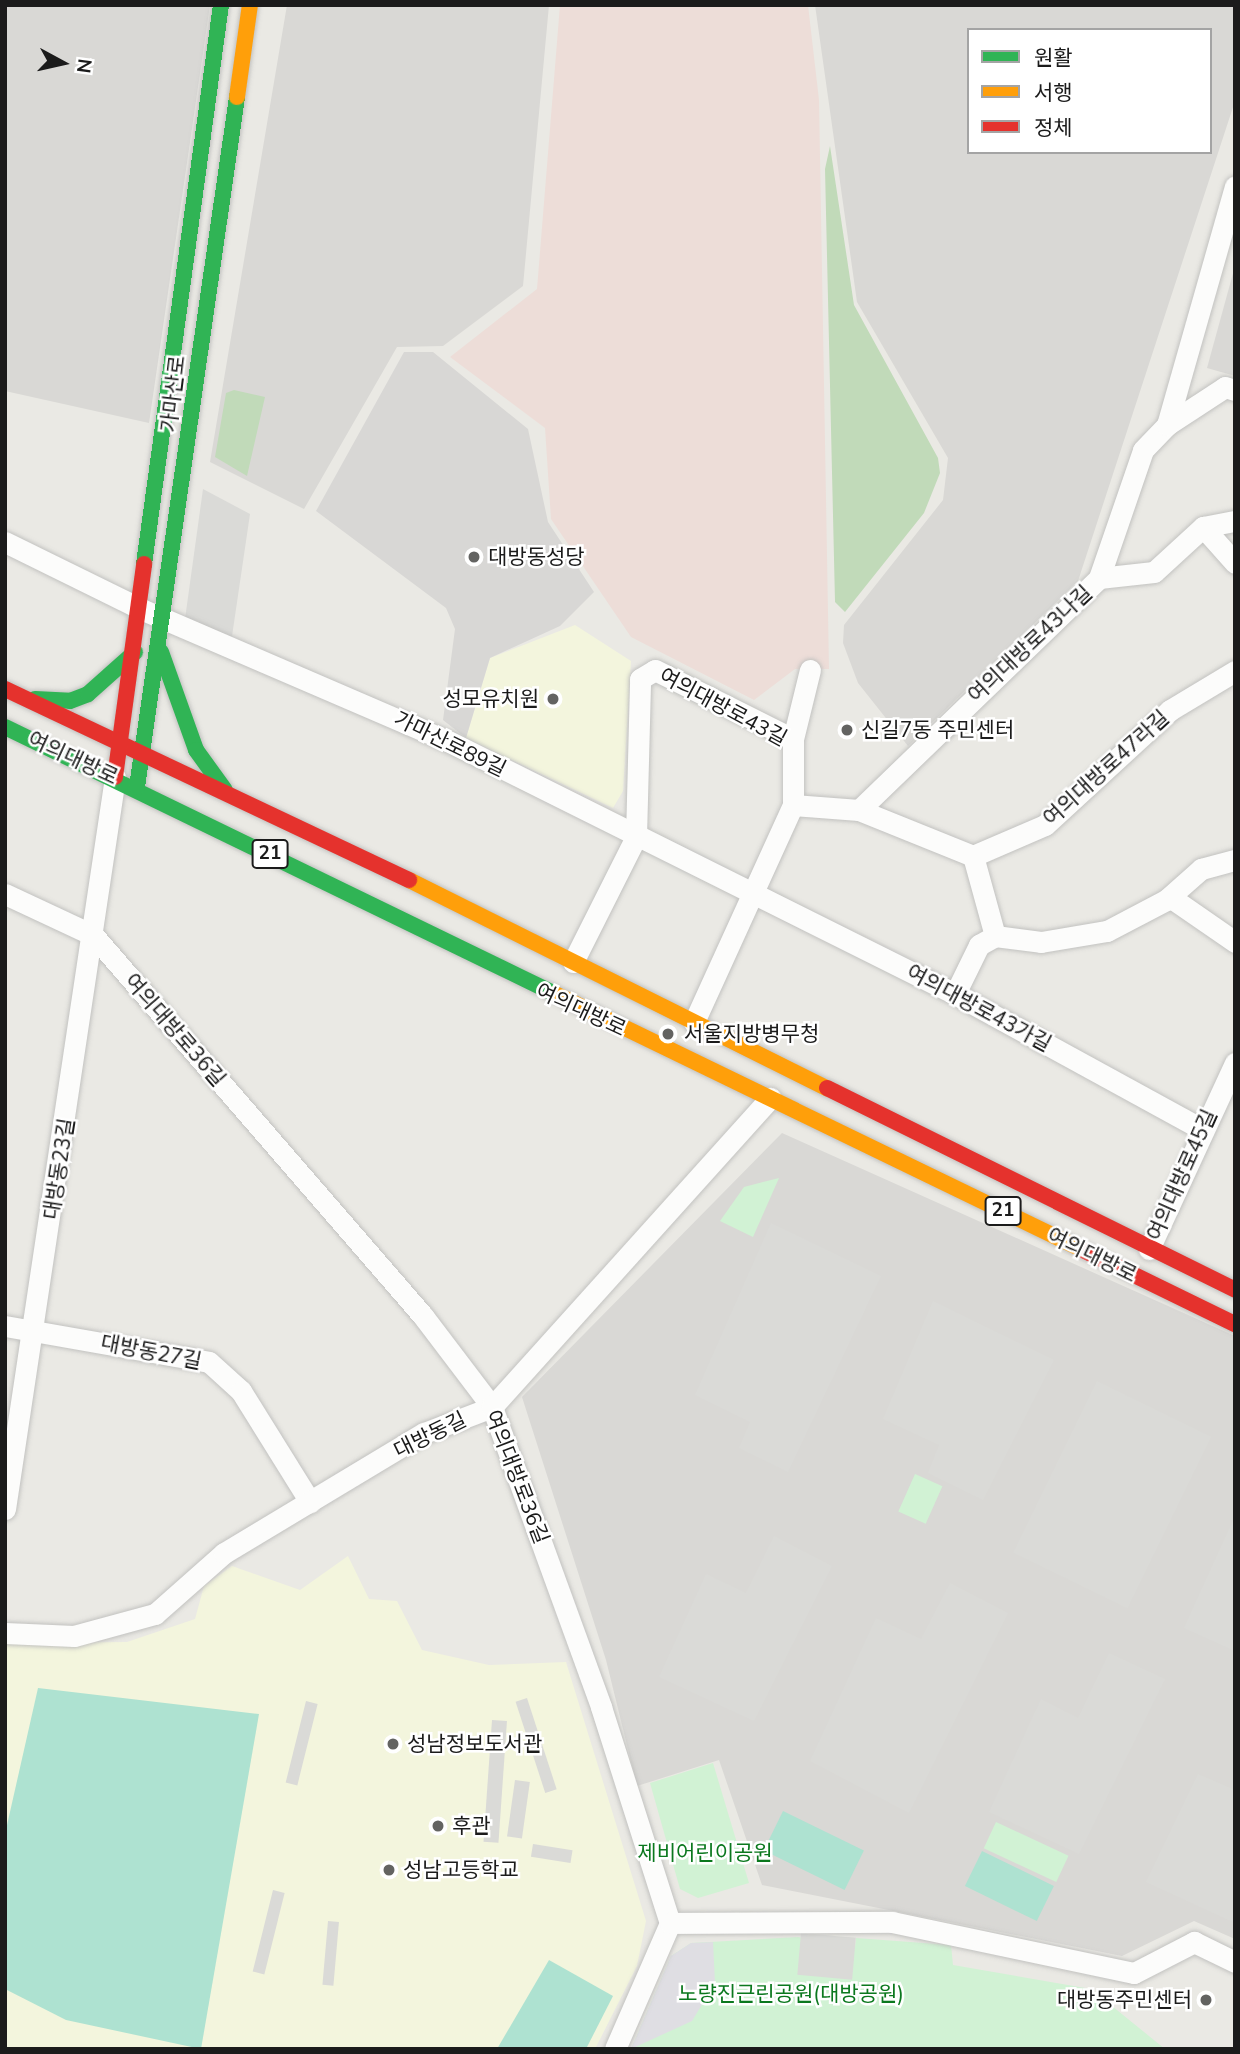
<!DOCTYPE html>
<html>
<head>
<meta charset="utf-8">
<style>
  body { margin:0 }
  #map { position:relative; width:1240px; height:2054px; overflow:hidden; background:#eae9e4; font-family:"Nunito Sans","Noto Sans KR",sans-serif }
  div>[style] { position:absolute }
  .residential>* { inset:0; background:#d9d8d5 }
  .commercial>* { inset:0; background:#edddd8 }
  .education>* { inset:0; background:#f3f5dd }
  .religious>* { inset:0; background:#d8d7d5 }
  .forest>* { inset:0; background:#c1dab9 }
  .park>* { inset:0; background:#d1f2d4; transform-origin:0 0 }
  .pitch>* { inset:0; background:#aee2d1; transform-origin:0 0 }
  .parking>* { inset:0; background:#dadad7; transform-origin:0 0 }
  .plaza>* { inset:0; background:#dfdee3 }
  .roads { filter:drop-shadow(0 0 2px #c2c2c0) drop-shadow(0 0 2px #c2c2c0) }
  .street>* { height:21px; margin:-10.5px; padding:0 10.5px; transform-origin:10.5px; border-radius:10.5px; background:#fcfcfb }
  .fast>* { height:16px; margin:-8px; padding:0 8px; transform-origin:8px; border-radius:8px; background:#30b455 }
  .slow>* { height:16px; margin:-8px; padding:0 8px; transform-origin:8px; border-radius:8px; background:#ff9f0a }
  .jam>* { height:16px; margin:-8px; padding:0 8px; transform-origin:8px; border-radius:8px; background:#e5322d }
  .dots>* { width:19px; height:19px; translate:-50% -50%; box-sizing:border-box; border:4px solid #fff; border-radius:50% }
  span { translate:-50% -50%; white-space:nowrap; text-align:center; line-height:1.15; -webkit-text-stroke:5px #fff; paint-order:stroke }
  .shield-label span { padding:2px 5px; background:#fff; border:2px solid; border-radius:5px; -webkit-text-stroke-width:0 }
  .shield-label { font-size:19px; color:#1b1b1b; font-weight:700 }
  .street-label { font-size:21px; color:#1b1b1b }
  .poi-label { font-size:21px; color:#1b1b1b }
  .left { translate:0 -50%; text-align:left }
  .right { translate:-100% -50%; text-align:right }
  .park-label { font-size:21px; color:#0b781e }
  .frame { position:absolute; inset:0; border:7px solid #1b1b1b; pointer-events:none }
  .legend { position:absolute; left:967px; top:28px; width:245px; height:126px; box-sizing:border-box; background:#fff; border:2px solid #a4a4a4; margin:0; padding:9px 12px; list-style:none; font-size:21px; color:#1b1b1b }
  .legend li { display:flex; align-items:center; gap:14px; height:35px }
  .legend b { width:35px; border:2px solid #a4a4a4 }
  .north { position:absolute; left:28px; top:28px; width:70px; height:70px; -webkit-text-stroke:5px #fff; paint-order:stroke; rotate:98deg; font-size:19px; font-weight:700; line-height:28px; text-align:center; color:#1b1b1b }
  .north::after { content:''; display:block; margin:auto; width:24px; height:32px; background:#1b1b1b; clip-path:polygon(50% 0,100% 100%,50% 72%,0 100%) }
</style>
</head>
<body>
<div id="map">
  <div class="residential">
    <i style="clip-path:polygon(5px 5px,210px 5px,149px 423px,5px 391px)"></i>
    <i style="clip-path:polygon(287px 5px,549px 5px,523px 286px,443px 346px,397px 347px,304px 509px,210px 462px)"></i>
    <i style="clip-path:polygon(evenodd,815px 5px,1235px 5px,1235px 101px,1078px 581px,908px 746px,858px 683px,843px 643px,844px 625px,943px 500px,948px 458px,857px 302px,815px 5px,969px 30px,1210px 30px,1210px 152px,969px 152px,969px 30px)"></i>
    <i style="clip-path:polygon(1235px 266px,1235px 376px,1207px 368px)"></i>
    <i style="clip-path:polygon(782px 1133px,1235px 1336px,1235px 1939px,1194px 1921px,1122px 1956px,762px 1885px,719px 1760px,637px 1786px,606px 1660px,522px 1397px)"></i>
  </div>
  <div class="commercial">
    <i style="clip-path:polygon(560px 5px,808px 5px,819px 100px,829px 669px,795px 669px,754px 700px,631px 637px,551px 519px,545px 428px,450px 357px,537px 289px)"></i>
  </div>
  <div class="education">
    <i style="clip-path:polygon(575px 625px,631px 661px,623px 791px,613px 808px,466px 738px,490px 658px)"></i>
    <i style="clip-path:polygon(348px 1556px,369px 1599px,397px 1601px,422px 1650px,489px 1665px,566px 1662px,646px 1921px,637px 1966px,595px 2049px,5px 2049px,5px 1643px,127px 1642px,195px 1619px,204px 1586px,232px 1566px,300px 1590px)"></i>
  </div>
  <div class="religious">
    <i style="clip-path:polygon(404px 352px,433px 352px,528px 429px,548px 522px,594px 592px,560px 626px,490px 658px,466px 738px,443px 720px,455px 629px,446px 608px,316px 511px)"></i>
  </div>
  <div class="forest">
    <i style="clip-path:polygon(830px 146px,854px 305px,938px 458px,940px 473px,924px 513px,845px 612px,835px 602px,825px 169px)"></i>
    <i style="clip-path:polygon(234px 390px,265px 397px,247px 476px,215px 457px,226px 393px)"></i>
  </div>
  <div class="park">
    <i style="clip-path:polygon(779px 1178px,753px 1237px,720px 1221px,744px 1187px)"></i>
    <i style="left:915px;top:1474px;width:30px;height:41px;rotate:24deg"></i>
    <i style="clip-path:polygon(713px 1763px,749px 1883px,698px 1898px,680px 1889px,650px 1783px)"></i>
    <i style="left:996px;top:1822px;width:80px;height:29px;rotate:25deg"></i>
    <i style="clip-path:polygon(798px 1937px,855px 1947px,856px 1938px,951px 1945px,953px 1965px,1091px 1989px,1165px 2049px,631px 2049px,671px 1956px,691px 1943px)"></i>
  </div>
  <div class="pitch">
    <i style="clip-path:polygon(38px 1688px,259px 1714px,201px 2049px,66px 2020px,5px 1989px,5px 1834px)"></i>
    <i style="left:783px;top:1811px;width:90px;height:44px;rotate:26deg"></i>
    <i style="left:982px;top:1851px;width:80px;height:39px;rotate:26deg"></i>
    <i style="clip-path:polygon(549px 1960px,613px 1996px,586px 2049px,497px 2049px)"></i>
  </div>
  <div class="parking">
    <i style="clip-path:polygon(203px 489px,250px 514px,231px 643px,185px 619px)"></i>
    <i style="clip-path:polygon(771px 1223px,881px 1276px,788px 1472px,739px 1448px,750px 1422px,695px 1395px)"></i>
    <i style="clip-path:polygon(933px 1301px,1054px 1360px,983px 1500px,928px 1473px,939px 1445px,883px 1419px)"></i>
    <i style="left:1097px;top:1381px;width:127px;height:191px;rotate:26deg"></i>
    <i style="clip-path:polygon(1235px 1516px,1235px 1651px,1184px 1628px)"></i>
    <i style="clip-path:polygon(774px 1536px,832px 1566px,754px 1721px,659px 1677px,706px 1574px,746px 1593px)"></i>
    <i style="clip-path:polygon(950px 1583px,1008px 1613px,909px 1813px,810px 1761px,876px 1618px,921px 1639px)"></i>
    <i style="clip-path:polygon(1109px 1653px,1165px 1679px,1079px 1854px,989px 1812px,1041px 1699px,1078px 1718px)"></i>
    <i style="left:527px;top:1698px;width:96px;height:12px;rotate:72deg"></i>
    <i style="left:306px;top:1701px;width:12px;height:84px;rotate:14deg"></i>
    <i style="left:492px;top:1720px;width:15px;height:122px;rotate:4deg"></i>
    <i style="clip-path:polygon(1198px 1774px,1235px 1790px,1235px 1923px,1146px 1882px)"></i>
    <i style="left:515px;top:1780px;width:15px;height:57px;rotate:8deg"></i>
    <i style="left:533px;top:1844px;width:40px;height:13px;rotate:9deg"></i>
    <i style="left:273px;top:1890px;width:12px;height:84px;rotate:14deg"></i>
    <i style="left:328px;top:1921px;width:11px;height:64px;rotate:5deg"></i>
    <i style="left:801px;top:1933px;width:55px;height:42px;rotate:5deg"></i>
  </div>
  <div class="plaza">
    <i style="clip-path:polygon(713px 1942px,715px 1983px,692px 2021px,631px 2049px,671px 1956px,691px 1943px)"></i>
  </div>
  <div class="roads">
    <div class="street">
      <i style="left:1167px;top:425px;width:69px;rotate:-33.2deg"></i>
      <i style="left:1225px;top:387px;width:10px;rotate:17deg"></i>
      <i style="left:1203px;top:527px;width:48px;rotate:48.4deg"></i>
      <i style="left:5px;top:542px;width:152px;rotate:26.2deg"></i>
      <i style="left:141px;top:609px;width:334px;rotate:23.3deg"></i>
      <i style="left:448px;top:741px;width:567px;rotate:26.52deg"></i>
      <i style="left:955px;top:994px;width:281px;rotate:28.7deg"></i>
      <i style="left:1099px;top:578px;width:55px;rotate:-6.2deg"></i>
      <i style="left:1154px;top:572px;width:67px;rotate:-42.6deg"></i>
      <i style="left:1203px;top:527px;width:33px;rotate:-11deg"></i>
      <i style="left:793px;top:805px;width:66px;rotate:4.3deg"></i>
      <i style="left:859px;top:810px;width:334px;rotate:-44deg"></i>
      <i style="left:1099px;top:578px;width:135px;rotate:-71deg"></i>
      <i style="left:1143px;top:450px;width:35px;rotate:-46deg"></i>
      <i style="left:1167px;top:425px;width:248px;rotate:-74.1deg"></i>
      <i style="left:859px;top:810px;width:123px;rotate:22deg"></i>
      <i style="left:973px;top:856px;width:78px;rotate:-23.3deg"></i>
      <i style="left:1045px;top:825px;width:170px;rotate:-42.6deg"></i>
      <i style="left:1170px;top:710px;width:76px;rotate:-31deg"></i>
      <i style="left:973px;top:856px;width:83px;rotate:74.6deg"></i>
      <i style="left:5px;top:894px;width:97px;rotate:25deg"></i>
      <i style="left:93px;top:935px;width:504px;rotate:49.1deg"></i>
      <i style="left:423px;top:1316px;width:114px;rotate:52.8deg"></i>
      <i style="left:492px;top:1407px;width:319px;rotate:70deg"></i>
      <i style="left:601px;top:1707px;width:227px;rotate:72.3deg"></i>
      <i style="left:670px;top:1923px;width:137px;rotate:113.6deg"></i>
      <i style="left:1170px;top:897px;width:79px;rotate:34.7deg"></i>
      <i style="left:573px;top:962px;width:140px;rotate:-63.3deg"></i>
      <i style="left:636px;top:837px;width:158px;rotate:-88.5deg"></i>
      <i style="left:640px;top:679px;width:17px;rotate:-31deg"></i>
      <i style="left:655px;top:670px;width:154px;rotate:26.6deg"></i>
      <i style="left:955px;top:994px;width:55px;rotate:-63.9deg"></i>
      <i style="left:979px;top:945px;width:18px;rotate:-29deg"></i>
      <i style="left:995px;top:936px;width:46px;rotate:7.4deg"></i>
      <i style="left:1041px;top:942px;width:67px;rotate:-9.5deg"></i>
      <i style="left:1107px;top:931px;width:67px;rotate:-27.7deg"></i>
      <i style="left:1166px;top:900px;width:47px;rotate:-41.5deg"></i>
      <i style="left:1201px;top:869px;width:35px;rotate:-15deg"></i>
      <i style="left:694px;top:1022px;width:239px;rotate:-65.5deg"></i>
      <i style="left:793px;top:805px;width:66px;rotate:-90deg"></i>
      <i style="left:793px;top:739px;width:71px;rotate:-76.2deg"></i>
      <i style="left:1149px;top:1249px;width:205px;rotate:-65.2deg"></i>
      <i style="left:5px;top:1326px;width:207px;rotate:10deg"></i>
      <i style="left:209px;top:1362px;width:43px;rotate:42.2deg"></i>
      <i style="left:241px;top:1391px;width:131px;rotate:58.1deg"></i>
      <i style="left:5px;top:1509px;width:740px;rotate:-81.45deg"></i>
      <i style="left:5px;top:1633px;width:69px;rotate:2.5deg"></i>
      <i style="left:74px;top:1636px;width:84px;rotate:-15.2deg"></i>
      <i style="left:155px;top:1614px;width:92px;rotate:-41.5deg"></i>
      <i style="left:224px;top:1553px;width:233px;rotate:-31deg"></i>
      <i style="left:424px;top:1433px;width:73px;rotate:-20.9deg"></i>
      <i style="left:492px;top:1407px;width:416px;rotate:-48deg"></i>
      <i style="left:670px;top:1923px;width:222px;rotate:-0.3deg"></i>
      <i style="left:892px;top:1922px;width:247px;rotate:11.9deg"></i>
      <i style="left:1134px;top:1973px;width:68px;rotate:-27.3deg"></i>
      <i style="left:1194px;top:1942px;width:46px;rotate:26deg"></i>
    </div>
    <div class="fast">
      <i style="left:144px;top:564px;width:564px;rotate:-82.16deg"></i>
      <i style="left:161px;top:652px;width:104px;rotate:70.3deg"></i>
      <i style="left:196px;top:750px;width:49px;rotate:54.1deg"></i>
      <i style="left:35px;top:699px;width:35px;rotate:3deg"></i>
      <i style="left:70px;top:701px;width:19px;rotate:-21deg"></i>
      <i style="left:88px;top:694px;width:63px;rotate:-41.8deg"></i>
      <i style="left:5px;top:727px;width:611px;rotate:25.89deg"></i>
      <i style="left:137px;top:787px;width:697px;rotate:-81.75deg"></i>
    </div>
    <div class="slow">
      <i style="left:237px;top:97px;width:93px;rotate:-82deg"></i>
      <i style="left:409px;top:880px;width:467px;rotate:26.5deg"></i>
      <i style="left:555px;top:994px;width:585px;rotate:25.86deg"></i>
    </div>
    <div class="jam">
      <i style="left:5px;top:689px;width:447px;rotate:25.3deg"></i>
      <i style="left:115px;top:777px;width:215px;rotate:-82.2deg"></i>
      <i style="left:827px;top:1088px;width:455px;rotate:26.3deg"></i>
      <i style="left:1081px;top:1249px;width:171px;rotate:26deg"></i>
    </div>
  </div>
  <div class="dots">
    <i style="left:474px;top:557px;background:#636361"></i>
    <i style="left:553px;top:699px;background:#636361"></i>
    <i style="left:847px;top:730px;background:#636361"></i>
    <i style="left:668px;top:1034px;background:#636361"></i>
    <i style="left:393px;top:1744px;background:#636361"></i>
    <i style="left:438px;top:1826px;background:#636361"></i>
    <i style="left:389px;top:1870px;background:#636361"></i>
    <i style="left:1206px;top:2000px;background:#636361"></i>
  </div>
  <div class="shield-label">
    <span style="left:270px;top:854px">21</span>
    <span style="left:1003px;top:1211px">21</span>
  </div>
  <div class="street-label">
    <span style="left:173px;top:394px;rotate:-83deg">가마산로</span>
    <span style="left:1030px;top:644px;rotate:-43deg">여의대방로43나길</span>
    <span style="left:723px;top:707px;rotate:28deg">여의대방로43길</span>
    <span style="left:450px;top:744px;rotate:26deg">가마산로89길</span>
    <span style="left:73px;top:758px;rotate:25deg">여의대방로</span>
    <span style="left:1106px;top:768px;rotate:-42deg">여의대방로47라길</span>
    <span style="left:979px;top:1008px;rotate:28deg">여의대방로43가길</span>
    <span style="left:581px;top:1010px;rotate:25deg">여의대방로</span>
    <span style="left:175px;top:1030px;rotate:49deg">여의대방로36길</span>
    <span style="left:59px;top:1169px;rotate:-81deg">대방동23길</span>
    <span style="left:1182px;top:1175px;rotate:-66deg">여의대방로45길</span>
    <span style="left:1092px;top:1255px;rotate:26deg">여의대방로</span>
    <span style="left:151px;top:1352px;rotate:11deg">대방동27길</span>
    <span style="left:430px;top:1435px;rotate:-26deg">대방동길</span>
    <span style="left:517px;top:1477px;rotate:69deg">여의대방로36길</span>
  </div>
  <div class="poi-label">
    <span class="left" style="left:488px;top:557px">대방동성당</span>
    <span class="right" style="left:539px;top:699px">성모유치원</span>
    <span class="left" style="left:861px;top:730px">신길7동 주민센터</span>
    <span class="left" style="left:684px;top:1034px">서울지방병무청</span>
    <span class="left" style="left:407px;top:1744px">성남정보도서관</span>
    <span class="left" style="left:452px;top:1826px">후관</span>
    <span class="left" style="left:403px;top:1870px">성남고등학교</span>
    <span class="right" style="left:1192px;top:2000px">대방동주민센터</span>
  </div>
  <div class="park-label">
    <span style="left:705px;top:1853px">제비어린이공원</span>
    <span style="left:791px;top:1994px">노량진근린공원(대방공원)</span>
  </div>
  <div class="frame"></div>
  <ul class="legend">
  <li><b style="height:9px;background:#30b455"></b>원활</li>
  <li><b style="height:9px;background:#ff9f0a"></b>서행</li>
  <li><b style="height:9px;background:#e5322d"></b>정체</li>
  </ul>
  <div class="north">N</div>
</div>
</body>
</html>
